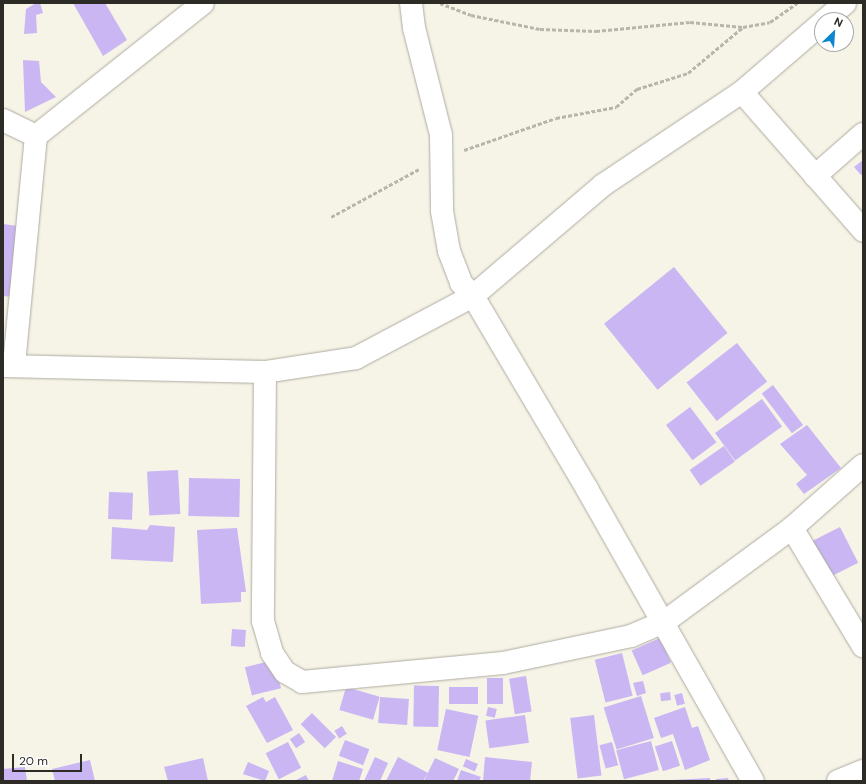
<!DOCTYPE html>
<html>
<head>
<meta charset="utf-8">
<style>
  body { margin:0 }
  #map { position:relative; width:866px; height:784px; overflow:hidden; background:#f6f3e7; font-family:"DM Sans",sans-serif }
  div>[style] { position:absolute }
  .building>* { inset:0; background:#c9b6f3; transform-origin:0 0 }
  .path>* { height:2.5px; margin-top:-1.25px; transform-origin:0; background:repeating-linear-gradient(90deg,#b8b6ac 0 4px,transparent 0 6px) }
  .roads { filter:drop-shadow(0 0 1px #aeaba0) drop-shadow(0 0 1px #aeaba0) }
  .minor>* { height:22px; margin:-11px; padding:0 11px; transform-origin:11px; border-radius:11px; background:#fff }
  span { translate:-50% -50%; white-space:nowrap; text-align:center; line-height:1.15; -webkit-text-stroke:4px #fff; paint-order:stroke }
  .frame { position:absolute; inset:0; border:4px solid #2c2b26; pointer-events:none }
  .north { position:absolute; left:814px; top:12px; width:40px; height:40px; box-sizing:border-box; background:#fff; border:1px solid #abaaa8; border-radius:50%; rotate:25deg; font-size:11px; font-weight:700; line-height:16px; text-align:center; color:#2c2b26 }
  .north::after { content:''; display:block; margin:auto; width:14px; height:18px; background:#0c86ce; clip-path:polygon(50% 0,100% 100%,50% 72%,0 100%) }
  .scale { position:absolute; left:12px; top:754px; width:70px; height:18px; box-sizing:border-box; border:2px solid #2c2b26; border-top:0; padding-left:5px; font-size:12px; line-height:14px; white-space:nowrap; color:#2c2b26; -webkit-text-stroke:3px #fff; paint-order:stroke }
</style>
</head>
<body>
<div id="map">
  <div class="building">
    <i style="clip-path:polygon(36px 3px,40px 3px,43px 13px,36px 15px,37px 33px,24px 34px,26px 9px)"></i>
    <i style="clip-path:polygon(73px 3px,105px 3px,127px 40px,103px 56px)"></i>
    <i style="clip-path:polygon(23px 60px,39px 61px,41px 82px,56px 97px,25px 112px)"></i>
    <i style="clip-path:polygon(863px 160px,863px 174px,861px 175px,854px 167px)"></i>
    <i style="clip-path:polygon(3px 224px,18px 226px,13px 297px,3px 296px)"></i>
    <i style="left:674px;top:267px;width:85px;height:90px;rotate:51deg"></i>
    <i style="left:737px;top:343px;width:49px;height:64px;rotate:52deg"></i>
    <i style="left:773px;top:385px;width:50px;height:14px;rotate:53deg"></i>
    <i style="left:762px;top:399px;width:34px;height:58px;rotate:54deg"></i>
    <i style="left:690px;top:407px;width:44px;height:30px;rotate:53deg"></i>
    <i style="clip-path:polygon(807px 425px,841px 468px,804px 494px,796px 484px,807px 475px,780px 444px)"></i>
    <i style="left:724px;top:446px;width:19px;height:42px;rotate:55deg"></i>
    <i style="left:178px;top:470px;width:44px;height:31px;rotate:87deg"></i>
    <i style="left:189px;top:478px;width:51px;height:38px;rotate:1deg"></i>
    <i style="left:109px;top:492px;width:24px;height:27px;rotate:2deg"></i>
    <i style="clip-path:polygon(150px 525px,175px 527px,173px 562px,111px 559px,112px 527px,147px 530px)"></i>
    <i style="left:840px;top:527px;width:40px;height:31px;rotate:63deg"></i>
    <i style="clip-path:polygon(237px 528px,246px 592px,241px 592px,241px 602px,201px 604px,197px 530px)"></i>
    <i style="left:232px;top:629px;width:14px;height:17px;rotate:4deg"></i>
    <i style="left:660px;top:638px;width:27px;height:31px;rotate:66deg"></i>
    <i style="left:622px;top:653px;width:44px;height:28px;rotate:76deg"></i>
    <i style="left:274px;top:660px;width:29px;height:30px;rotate:76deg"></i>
    <i style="left:526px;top:676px;width:36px;height:17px;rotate:81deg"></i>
    <i style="left:487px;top:678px;width:16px;height:26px"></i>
    <i style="clip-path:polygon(643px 681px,646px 693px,637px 696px,633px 683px)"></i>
    <i style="left:439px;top:686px;width:41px;height:25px;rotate:91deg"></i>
    <i style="left:346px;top:687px;width:35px;height:24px;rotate:16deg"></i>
    <i style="left:449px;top:687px;width:29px;height:17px"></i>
    <i style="left:670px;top:692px;width:8px;height:10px;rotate:83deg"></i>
    <i style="left:682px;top:693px;width:11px;height:8px;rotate:75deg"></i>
    <i style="left:641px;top:696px;width:44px;height:39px;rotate:73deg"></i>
    <i style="clip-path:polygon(263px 697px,266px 702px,275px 697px,293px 730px,267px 743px,246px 706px)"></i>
    <i style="left:380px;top:697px;width:29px;height:26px;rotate:4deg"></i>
    <i style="left:488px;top:707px;width:9px;height:9px;rotate:13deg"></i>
    <i style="clip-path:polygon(685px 707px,692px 728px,698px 726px,710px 760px,685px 770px,673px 734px,661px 738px,654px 718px)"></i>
    <i style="left:446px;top:709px;width:33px;height:42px;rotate:12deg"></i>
    <i style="left:312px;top:713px;width:34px;height:16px;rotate:45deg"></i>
    <i style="left:525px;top:715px;width:28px;height:40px;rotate:82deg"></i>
    <i style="left:594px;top:715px;width:61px;height:24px;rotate:83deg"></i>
    <i style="left:342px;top:726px;width:9px;height:9px;rotate:58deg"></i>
    <i style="left:299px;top:733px;width:11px;height:11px;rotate:56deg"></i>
    <i style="left:345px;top:740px;width:26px;height:17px;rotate:21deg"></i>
    <i style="left:651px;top:741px;width:30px;height:36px;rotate:75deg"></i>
    <i style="left:672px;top:741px;width:26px;height:18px;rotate:72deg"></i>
    <i style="left:288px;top:742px;width:29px;height:25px;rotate:63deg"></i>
    <i style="left:612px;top:742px;width:24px;height:13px;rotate:75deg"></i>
    <i style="clip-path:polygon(375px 757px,388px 763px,380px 781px,364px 781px)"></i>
    <i style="clip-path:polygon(398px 757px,428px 773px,423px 781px,386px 781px)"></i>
    <i style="clip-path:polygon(485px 757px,532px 762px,530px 781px,483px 781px)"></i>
    <i style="clip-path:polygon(203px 758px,208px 781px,168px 781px,164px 767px)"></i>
    <i style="clip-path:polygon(435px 758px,459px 769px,453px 781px,424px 781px)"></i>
    <i style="left:466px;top:759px;width:13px;height:8px;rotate:23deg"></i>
    <i style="clip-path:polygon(90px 760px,95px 781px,55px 781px,52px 769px)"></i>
    <i style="clip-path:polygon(338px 761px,363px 769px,359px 781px,332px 781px)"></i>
    <i style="clip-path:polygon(248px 762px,269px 771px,265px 781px,243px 774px)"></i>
    <i style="clip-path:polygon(25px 767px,27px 781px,3px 781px,3px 769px)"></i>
    <i style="clip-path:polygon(461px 770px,481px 777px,479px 781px,457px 781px)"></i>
    <i style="clip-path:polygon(306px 775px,309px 781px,294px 781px)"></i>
    <i style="clip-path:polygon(710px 778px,710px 781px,672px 781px,672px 780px)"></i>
    <i style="clip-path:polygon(728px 778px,729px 781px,717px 781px,716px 779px)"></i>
  </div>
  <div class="path">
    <i style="left:440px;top:3px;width:33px;rotate:21deg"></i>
    <i style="left:471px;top:15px;width:70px;rotate:11.5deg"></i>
    <i style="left:540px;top:29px;width:56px;rotate:2deg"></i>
    <i style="left:596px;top:31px;width:94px;rotate:-5.5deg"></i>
    <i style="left:690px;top:22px;width:53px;rotate:5.4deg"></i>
    <i style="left:743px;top:27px;width:27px;rotate:-10deg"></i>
    <i style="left:770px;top:22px;width:33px;rotate:-35deg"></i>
    <i style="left:464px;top:150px;width:97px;rotate:-19.2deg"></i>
    <i style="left:556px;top:118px;width:61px;rotate:-10.4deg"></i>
    <i style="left:616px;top:107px;width:28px;rotate:-41deg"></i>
    <i style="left:637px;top:89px;width:53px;rotate:-17.4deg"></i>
    <i style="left:688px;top:73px;width:72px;rotate:-39.9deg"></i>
    <i style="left:331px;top:217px;width:100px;rotate:-28.6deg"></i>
  </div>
  <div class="roads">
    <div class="minor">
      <i style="left:411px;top:3px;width:25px;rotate:83deg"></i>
      <i style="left:414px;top:28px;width:110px;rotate:75.8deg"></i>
      <i style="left:441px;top:135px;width:76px;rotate:89.2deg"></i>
      <i style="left:442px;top:211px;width:41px;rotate:80.1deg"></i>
      <i style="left:449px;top:251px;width:34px;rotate:69deg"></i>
      <i style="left:461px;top:283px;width:18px;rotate:47deg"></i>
      <i style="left:473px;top:296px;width:224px;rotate:59.4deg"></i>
      <i style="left:587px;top:489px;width:336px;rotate:60.4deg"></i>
      <i style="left:825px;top:20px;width:26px;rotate:-40deg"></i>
      <i style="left:742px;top:92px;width:184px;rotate:48.8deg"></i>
      <i style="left:3px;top:120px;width:37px;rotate:26deg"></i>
      <i style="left:36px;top:136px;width:231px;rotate:95.5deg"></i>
      <i style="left:36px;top:136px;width:213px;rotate:-38.5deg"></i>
      <i style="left:815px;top:176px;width:64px;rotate:-41.2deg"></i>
      <i style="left:3px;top:366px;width:262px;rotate:1.3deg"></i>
      <i style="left:265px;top:372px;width:92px;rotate:-8.7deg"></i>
      <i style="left:356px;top:358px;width:132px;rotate:-27.9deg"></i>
      <i style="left:473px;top:296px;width:171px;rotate:-40.5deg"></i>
      <i style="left:603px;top:185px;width:167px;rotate:-33.8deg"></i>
      <i style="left:742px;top:92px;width:106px;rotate:-40.8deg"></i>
      <i style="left:265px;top:372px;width:249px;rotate:90.5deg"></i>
      <i style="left:263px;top:621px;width:33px;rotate:74deg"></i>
      <i style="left:272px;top:653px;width:23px;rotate:56deg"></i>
      <i style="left:285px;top:672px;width:20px;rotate:30deg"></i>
      <i style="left:302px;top:682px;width:202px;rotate:-5.4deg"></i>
      <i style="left:503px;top:663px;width:131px;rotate:-11.9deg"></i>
      <i style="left:631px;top:636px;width:36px;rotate:-23deg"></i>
      <i style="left:664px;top:622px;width:159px;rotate:-36.3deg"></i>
      <i style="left:792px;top:528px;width:95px;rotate:-41.6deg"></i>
      <i style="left:792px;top:528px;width:138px;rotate:59deg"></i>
      <i style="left:838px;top:781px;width:27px;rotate:-22deg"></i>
    </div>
  </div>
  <div class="frame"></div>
  <div class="north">N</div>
  <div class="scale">20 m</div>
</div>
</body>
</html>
